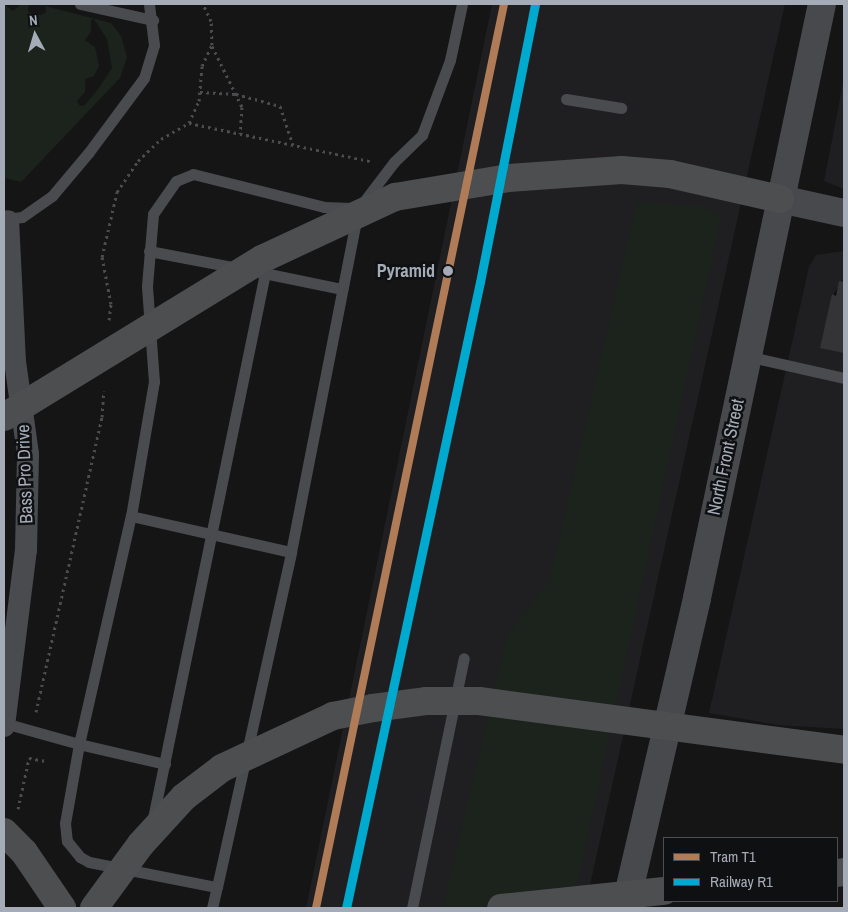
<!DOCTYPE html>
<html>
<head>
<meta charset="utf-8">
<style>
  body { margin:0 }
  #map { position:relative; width:848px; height:912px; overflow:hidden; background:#151516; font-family:"Archivo Narrow",sans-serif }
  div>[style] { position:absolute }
  .built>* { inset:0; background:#1f1f22 }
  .green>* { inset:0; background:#1b231c }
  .shadow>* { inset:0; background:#0007 }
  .building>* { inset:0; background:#343437 }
  .path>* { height:3px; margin-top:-1.5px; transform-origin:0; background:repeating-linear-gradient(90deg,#4b4c50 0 2.5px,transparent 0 6.5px) }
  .lane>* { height:11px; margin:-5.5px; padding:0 5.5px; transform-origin:5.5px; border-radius:5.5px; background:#494b4f }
  .street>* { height:22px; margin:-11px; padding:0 11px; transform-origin:11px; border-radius:11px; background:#494b4f }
  .secondary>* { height:28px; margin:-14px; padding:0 14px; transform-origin:14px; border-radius:14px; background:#48494d }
  .highway>* { height:28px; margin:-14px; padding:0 14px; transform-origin:14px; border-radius:14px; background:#4c4e50 }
  .rail-1>* { height:9px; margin:-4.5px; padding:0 4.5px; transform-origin:4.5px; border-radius:4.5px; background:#00a9ce }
  .tram-1>* { height:8px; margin:-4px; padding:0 4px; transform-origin:4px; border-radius:4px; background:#b07c57 }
  .dots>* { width:14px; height:14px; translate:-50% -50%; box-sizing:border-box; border:2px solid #0f1012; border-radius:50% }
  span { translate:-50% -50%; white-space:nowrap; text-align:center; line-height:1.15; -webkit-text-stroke:5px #0f1012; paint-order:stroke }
  .stop-label { font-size:18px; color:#a5acb8; font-weight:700 }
  .right { translate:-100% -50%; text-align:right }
  .street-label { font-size:18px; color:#a5acb8 }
  .frame { position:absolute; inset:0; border:5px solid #a5acb8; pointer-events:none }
  .legend { position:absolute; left:663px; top:837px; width:175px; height:65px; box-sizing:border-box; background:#0f1012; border:1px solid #4b4e54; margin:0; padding:6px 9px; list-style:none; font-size:15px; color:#a5acb8 }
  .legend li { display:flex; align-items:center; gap:10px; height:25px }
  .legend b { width:25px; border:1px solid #4b4e54 }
  .north { position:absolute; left:10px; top:10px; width:50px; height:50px; -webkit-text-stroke:4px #0f1012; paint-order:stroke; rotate:354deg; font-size:14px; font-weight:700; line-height:20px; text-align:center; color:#a5acb8 }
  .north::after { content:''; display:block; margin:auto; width:18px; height:22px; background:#a5acb8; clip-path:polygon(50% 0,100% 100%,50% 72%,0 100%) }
</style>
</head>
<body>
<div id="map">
  <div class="built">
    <i style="clip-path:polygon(492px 4px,785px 4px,585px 908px,306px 908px)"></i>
    <i style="clip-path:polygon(844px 78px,844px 189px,824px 181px)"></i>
    <i style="clip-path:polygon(844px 251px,844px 729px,778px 725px,709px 713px,809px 267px,816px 255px)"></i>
  </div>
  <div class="green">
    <i style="clip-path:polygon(evenodd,4px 4px,13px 11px,21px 4px,29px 4px,28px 12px,41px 15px,46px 12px,45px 6px,111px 23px,121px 36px,127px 57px,120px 78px,21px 182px,4px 178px,4px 4px,94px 19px,107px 39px,112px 68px,99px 88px,85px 105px,80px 106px,77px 101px,85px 92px,85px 79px,94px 76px,99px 66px,95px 47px,85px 40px,91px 32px,91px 20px,94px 19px)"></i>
    <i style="clip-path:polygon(637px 202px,703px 206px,721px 217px,572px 908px,443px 908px,508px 634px,550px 581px)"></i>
  </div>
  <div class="shadow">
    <i style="clip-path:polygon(844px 278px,844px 352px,822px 347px,833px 295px)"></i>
  </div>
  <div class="building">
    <i style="clip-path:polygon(839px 281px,844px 282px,844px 353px,820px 348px,832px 294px,836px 296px)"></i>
  </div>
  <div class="path">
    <i style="left:212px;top:46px;width:68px;rotate:63.8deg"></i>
    <i style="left:242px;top:107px;width:27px;rotate:94deg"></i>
    <i style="left:200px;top:92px;width:36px;rotate:3deg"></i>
    <i style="left:236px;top:94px;width:46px;rotate:15.3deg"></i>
    <i style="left:280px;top:106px;width:41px;rotate:71.6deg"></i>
    <i style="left:189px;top:123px;width:24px;rotate:-66deg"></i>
    <i style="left:199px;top:101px;width:35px;rotate:-85deg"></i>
    <i style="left:202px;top:66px;width:23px;rotate:-65deg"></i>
    <i style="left:212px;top:45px;width:24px;rotate:-92deg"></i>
    <i style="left:211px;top:21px;width:19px;rotate:-115deg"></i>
    <i style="left:109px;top:320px;width:16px;rotate:-83deg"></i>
    <i style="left:111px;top:304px;width:48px;rotate:-100.8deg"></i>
    <i style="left:102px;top:257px;width:67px;rotate:-77deg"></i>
    <i style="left:117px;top:192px;width:37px;rotate:-56deg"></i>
    <i style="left:138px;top:161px;width:32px;rotate:-44deg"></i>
    <i style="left:161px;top:139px;width:32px;rotate:-30deg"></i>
    <i style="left:189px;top:123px;width:185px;rotate:11.9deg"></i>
    <i style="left:36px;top:712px;width:302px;rotate:-77.4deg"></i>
    <i style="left:102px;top:417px;width:26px;rotate:-86deg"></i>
    <i style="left:18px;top:809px;width:52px;rotate:-77.8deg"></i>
    <i style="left:29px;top:758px;width:17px;rotate:10deg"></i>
  </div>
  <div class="lane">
    <i style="left:80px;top:4px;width:75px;rotate:12.4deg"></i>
    <i style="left:566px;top:99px;width:56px;rotate:9.3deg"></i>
    <i style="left:5px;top:219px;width:17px;rotate:-7deg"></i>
    <i style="left:22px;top:217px;width:37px;rotate:-35deg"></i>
    <i style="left:52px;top:196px;width:57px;rotate:-49.9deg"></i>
    <i style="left:89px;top:152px;width:92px;rotate:-53.4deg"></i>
    <i style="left:144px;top:78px;width:34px;rotate:-73deg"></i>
    <i style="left:154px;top:45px;width:41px;rotate:-97deg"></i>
    <i style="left:149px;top:251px;width:91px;rotate:10.8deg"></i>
    <i style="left:259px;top:272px;width:85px;rotate:11.6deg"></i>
    <i style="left:747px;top:356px;width:99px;rotate:12.8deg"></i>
    <i style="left:131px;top:516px;width:164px;rotate:12.7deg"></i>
    <i style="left:4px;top:723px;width:78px;rotate:15.6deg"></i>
    <i style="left:79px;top:744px;width:234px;rotate:-77.2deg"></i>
    <i style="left:131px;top:516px;width:136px;rotate:-80.3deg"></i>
    <i style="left:154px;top:382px;width:96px;rotate:-94.2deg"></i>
    <i style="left:147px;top:286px;width:72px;rotate:-85.2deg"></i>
    <i style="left:153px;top:214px;width:40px;rotate:-55.1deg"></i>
    <i style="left:176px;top:181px;width:18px;rotate:-22deg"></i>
    <i style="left:193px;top:174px;width:135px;rotate:14.1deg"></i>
    <i style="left:324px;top:207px;width:35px;rotate:2deg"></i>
    <i style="left:359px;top:208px;width:58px;rotate:-52.7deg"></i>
    <i style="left:394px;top:162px;width:39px;rotate:-44deg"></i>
    <i style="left:422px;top:135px;width:80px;rotate:-69.5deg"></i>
    <i style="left:450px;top:60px;width:57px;rotate:-77.9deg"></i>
    <i style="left:165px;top:764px;width:88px;rotate:-166.9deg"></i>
    <i style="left:79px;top:744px;width:80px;rotate:100deg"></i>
    <i style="left:65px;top:823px;width:18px;rotate:84deg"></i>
    <i style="left:67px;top:841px;width:21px;rotate:51deg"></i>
    <i style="left:80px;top:857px;width:10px;rotate:29deg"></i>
    <i style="left:89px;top:862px;width:130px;rotate:11.1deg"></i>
    <i style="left:217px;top:887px;width:343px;rotate:-77.5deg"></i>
    <i style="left:291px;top:552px;width:342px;rotate:-78.9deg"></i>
    <i style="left:152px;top:823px;width:561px;rotate:-78.39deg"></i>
    <i style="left:212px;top:908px;width:22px;rotate:-77deg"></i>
    <i style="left:412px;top:908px;width:255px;rotate:-78.3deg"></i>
  </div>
  <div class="street">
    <i style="left:4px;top:726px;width:177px;rotate:-82.9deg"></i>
    <i style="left:26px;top:550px;width:96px;rotate:-88.8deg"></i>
    <i style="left:28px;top:454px;width:93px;rotate:-98deg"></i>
    <i style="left:15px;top:362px;width:141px;rotate:-92.8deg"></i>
  </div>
  <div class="secondary">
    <i style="left:780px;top:199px;width:66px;rotate:12.3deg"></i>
    <i style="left:625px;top:908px;width:318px;rotate:-76.9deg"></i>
    <i style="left:697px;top:598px;width:607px;rotate:-78.12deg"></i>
  </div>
  <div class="highway">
    <i style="left:4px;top:417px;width:303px;rotate:-31.5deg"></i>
    <i style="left:262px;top:259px;width:147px;rotate:-25deg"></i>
    <i style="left:395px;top:197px;width:115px;rotate:-9.5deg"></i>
    <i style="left:508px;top:178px;width:114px;rotate:-4deg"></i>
    <i style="left:622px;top:170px;width:48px;rotate:4.8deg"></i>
    <i style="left:670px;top:174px;width:113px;rotate:12.8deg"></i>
    <i style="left:4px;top:832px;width:28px;rotate:45deg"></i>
    <i style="left:24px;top:852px;width:68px;rotate:55.8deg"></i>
    <i style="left:837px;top:873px;width:7px;rotate:-8deg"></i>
    <i style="left:94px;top:908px;width:79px;rotate:-53.7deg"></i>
    <i style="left:141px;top:844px;width:64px;rotate:-47.5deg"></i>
    <i style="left:184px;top:797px;width:48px;rotate:-37.3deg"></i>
    <i style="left:222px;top:768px;width:123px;rotate:-25.1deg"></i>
    <i style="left:333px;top:716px;width:41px;rotate:-11.3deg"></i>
    <i style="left:373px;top:708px;width:53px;rotate:-7.5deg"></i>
    <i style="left:426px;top:701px;width:53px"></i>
    <i style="left:479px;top:701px;width:368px;rotate:7.6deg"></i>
    <i style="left:501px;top:908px;width:164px;rotate:-6deg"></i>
  </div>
  <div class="rail-1">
    <i style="left:346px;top:908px;width:640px;rotate:-77.92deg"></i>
    <i style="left:480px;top:282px;width:283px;rotate:-78.8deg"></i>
  </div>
  <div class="tram-1">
    <i style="left:316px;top:908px;width:923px;rotate:-78.25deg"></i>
  </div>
  <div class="dots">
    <i style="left:448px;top:271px;background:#a5acb8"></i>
  </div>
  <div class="stop-label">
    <span class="right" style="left:435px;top:271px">Pyramid</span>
  </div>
  <div class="street-label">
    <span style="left:726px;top:457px;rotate:-78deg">North Front Street</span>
    <span style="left:25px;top:474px;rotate:-92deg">Bass Pro Drive</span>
  </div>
  <div class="frame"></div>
  <ul class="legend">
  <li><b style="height:6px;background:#b07c57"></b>Tram T1</li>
  <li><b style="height:6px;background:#00a9ce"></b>Railway R1</li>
  </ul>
  <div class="north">N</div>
</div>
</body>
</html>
